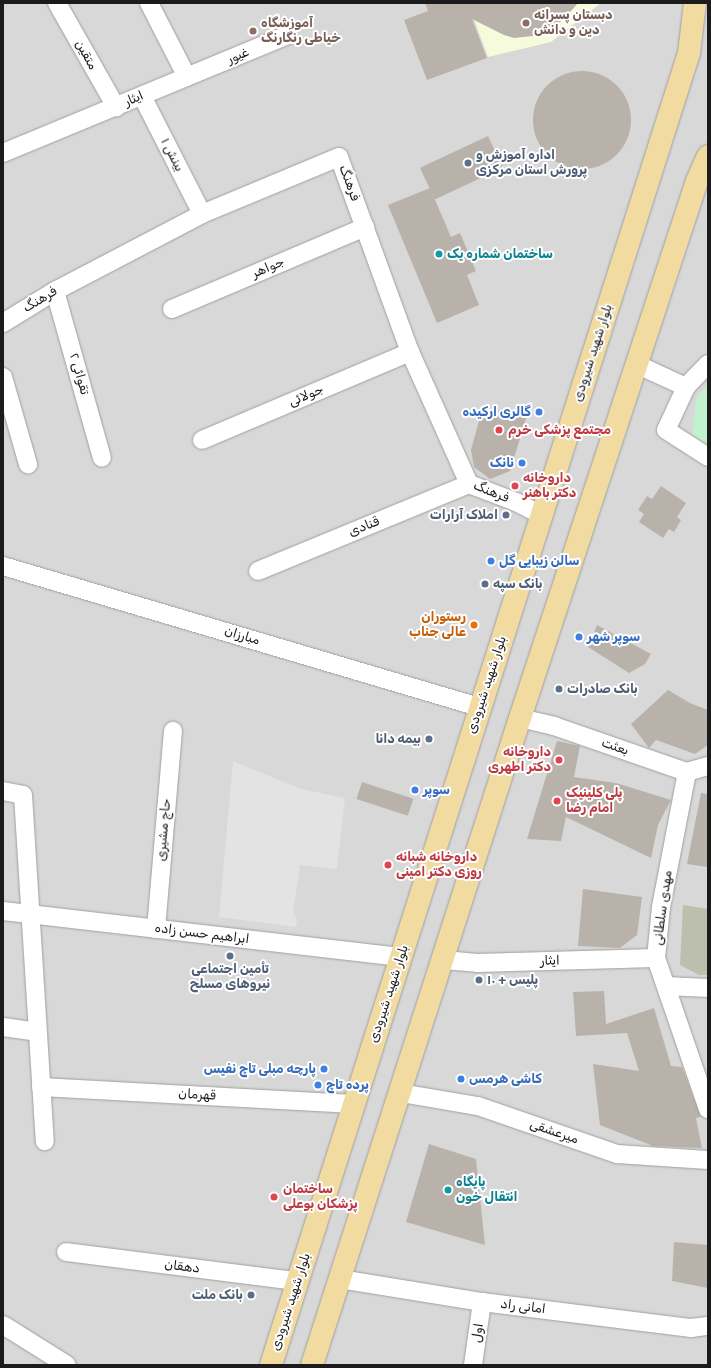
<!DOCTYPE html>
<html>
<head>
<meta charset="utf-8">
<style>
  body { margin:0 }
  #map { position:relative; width:711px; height:1368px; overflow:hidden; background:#ebeae1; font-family:Rubik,"Noto Sans Arabic",sans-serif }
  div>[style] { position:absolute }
  .residential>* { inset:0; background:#d9d8d8; transform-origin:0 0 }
  .education>* { inset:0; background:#f6fbdb }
  .construction>* { inset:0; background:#bcbfae }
  .park>* { inset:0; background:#c1f2cd }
  .parking>* { inset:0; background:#e3e3e3 }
  .building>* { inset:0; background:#b8b2ab; transform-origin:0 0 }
  .round { border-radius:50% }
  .roads { filter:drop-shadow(0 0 1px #9f9f9f) drop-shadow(0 0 1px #9f9f9f) }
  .minor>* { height:18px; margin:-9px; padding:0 9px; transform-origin:9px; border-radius:9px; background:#fff }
  .major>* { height:22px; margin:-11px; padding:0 11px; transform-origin:11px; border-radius:11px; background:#f1dba1 }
  .dots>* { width:11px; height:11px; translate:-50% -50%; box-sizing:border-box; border:2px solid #fff; border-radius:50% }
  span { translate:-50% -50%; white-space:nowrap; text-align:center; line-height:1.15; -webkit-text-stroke:4px #fff; paint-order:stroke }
  .education-label { font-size:13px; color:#785e54; font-weight:700 }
  .left { translate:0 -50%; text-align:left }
  .street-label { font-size:13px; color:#1b1b1b }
  .service-label { font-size:13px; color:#4e5e75; font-weight:700 }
  .right { translate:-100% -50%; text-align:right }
  .culture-label { font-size:13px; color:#0d838f; font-weight:700 }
  .shop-label { font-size:13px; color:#366cbe; font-weight:700 }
  .health-label { font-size:13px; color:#be3a42; font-weight:700 }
  .food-label { font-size:13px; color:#c56008; font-weight:700 }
  .frame { position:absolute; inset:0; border:4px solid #1b1b1b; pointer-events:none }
</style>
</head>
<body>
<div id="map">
  <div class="residential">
    <i style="left:3px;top:3px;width:705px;height:1362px"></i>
  </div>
  <div class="education">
    <i style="clip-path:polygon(468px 3px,601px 3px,551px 42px,488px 57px)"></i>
  </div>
  <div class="construction">
    <i style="clip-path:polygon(683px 905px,708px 909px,708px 975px,699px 975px,680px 965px)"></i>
  </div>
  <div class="park">
    <i style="clip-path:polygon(708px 383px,708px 446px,692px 435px,696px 400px)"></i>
  </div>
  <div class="parking">
    <i style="clip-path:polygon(233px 761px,301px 789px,345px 798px,337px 869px,300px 865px,293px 912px,297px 921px,296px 927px,219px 917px)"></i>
  </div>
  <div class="building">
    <i style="clip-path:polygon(425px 3px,578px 3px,563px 20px,546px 31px,532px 36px,514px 38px,504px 35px,472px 19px,487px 58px,427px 80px,404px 20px,428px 11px)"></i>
    <i class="round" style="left:533px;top:71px;width:98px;height:98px"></i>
    <i style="left:488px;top:136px;width:35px;height:75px;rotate:65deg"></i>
    <i style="clip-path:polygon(430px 188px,451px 237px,460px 233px,476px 271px,467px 275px,479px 305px,437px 323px,388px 205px)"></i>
    <i style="clip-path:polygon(529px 409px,510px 471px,490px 479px,474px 467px,471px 450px,482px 410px)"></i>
    <i style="clip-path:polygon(661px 486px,686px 503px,677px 517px,681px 520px,674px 532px,669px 529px,663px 538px,639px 522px,644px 514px,638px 510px,647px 496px,652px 499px)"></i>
    <i style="clip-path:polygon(597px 625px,651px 654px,645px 664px,629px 673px,588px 647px)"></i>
    <i style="clip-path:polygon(668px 690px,690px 703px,708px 710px,708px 745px,695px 754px,656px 740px,649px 748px,631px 724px)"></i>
    <i style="clip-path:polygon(557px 741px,580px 746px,574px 777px,616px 783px,671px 800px,658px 825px,651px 858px,566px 817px,561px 841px,527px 839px)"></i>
    <i style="left:362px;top:782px;width:54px;height:18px;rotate:18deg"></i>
    <i style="clip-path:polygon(701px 793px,708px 794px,708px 867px,687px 864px)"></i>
    <i style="clip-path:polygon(583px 889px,642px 897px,637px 935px,620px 948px,578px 946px)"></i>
    <i style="clip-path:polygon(604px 991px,606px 1024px,654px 1008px,671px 1066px,682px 1067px,701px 1117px,696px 1118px,702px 1148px,653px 1146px,600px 1125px,593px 1064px,639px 1071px,627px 1033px,576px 1036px,573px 992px)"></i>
    <i style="clip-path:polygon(429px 1144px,476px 1159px,485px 1245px,406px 1222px)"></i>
    <i style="clip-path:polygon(674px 1242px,708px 1245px,708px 1288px,672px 1281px)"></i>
  </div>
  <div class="roads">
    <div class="minor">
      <i style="left:57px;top:3px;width:120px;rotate:60.4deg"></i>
      <i style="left:149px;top:3px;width:83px;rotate:62.8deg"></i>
      <i style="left:142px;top:96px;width:132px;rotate:63deg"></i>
      <i style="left:3px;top:153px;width:308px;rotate:-22.5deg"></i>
      <i style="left:55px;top:291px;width:173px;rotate:74.3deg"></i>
      <i style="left:172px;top:309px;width:210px;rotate:-23deg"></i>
      <i style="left:3px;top:323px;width:61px;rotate:-31.6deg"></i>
      <i style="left:55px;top:291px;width:166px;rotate:-27.6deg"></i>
      <i style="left:202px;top:214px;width:148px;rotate:-22.6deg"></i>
      <i style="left:339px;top:157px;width:208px;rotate:70deg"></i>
      <i style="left:410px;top:352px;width:145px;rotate:65.9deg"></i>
      <i style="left:469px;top:484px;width:50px;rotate:21deg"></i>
      <i style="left:516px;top:502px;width:28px;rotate:27deg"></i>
      <i style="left:708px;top:364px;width:32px;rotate:134deg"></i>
      <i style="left:686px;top:387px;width:47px;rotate:114.9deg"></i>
      <i style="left:666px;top:430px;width:50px;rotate:32.7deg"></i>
      <i style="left:638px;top:365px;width:53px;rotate:24.6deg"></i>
      <i style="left:3px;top:377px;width:91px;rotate:74deg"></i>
      <i style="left:202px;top:440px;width:226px;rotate:-22.9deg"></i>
      <i style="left:3px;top:566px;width:497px;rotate:16.5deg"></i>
      <i style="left:258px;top:571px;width:228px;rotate:-22.4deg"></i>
      <i style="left:520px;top:718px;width:35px;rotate:13deg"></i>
      <i style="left:554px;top:726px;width:141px;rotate:19.1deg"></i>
      <i style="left:687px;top:772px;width:22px;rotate:-16deg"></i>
      <i style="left:687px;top:772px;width:137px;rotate:100.9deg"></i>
      <i style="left:661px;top:907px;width:51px;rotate:95.6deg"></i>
      <i style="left:656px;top:958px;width:160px;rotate:71deg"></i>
      <i style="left:3px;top:791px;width:20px;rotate:11deg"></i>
      <i style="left:23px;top:795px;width:347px;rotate:86.4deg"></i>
      <i style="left:3px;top:911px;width:400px;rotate:6.6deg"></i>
      <i style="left:156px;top:929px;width:199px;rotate:-85.1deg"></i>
      <i style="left:444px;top:960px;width:33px;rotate:5deg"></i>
      <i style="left:477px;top:963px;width:179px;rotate:-1.6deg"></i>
      <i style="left:666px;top:986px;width:42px;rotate:2.7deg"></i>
      <i style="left:3px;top:1027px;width:34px;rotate:8deg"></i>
      <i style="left:41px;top:1087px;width:313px;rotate:3.1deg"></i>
      <i style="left:401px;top:1093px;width:78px;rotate:9.6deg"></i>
      <i style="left:478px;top:1106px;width:147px;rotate:19.1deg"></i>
      <i style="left:617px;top:1154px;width:91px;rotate:3.8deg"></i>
      <i style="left:66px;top:1252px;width:233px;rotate:7.2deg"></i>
      <i style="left:340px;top:1279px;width:144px;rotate:9.2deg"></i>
      <i style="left:482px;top:1302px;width:211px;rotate:7.1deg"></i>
      <i style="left:691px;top:1328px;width:17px;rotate:-7deg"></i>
      <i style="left:3px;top:1325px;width:75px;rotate:32deg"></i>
      <i style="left:473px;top:1365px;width:64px;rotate:-81.9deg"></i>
    </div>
    <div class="major">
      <i style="left:271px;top:1365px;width:1377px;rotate:-72.33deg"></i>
      <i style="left:689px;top:53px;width:50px;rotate:-83.2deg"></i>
      <i style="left:312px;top:1365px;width:680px;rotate:-72.18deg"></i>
      <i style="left:520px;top:718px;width:565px;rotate:-71.76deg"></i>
      <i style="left:697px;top:181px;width:27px;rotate:-66deg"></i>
    </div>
  </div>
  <div class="dots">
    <i style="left:526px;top:23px;background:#8d6e63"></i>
    <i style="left:253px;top:31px;background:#8d6e63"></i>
    <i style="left:468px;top:163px;background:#5c6f8a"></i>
    <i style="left:439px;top:254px;background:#0f9aa8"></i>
    <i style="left:539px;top:412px;background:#3f7fe0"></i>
    <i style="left:499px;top:430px;background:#e0444e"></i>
    <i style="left:522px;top:463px;background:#3f7fe0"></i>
    <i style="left:515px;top:486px;background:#e0444e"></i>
    <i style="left:506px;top:515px;background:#5c6f8a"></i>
    <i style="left:491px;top:561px;background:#3f7fe0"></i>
    <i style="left:485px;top:584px;background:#5c6f8a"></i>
    <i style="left:474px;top:625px;background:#e8710a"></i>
    <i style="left:579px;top:637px;background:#3f7fe0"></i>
    <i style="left:559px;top:689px;background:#5c6f8a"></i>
    <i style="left:429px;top:739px;background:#5c6f8a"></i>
    <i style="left:559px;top:760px;background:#e0444e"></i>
    <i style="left:415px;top:790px;background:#3f7fe0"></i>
    <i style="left:557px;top:801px;background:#e0444e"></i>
    <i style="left:388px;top:865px;background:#e0444e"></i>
    <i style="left:230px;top:956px;background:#5c6f8a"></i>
    <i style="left:479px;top:980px;background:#5c6f8a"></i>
    <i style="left:324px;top:1069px;background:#3f7fe0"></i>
    <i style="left:461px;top:1079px;background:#3f7fe0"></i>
    <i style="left:318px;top:1085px;background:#3f7fe0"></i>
    <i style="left:448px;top:1190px;background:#0f9aa8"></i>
    <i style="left:274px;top:1197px;background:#e0444e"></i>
    <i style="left:251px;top:1295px;background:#5c6f8a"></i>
  </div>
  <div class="education-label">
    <span class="left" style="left:534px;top:23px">دبستان پسرانه<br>دین و دانش</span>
    <span class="left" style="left:261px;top:31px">آموزشگاه<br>خیاطی رنگارنگ</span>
  </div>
  <div class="street-label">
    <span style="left:86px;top:55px;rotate:61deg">متقین</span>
    <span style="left:238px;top:56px;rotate:-23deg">غیور</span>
    <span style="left:134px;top:99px;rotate:-23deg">ایثار</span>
    <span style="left:172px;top:155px;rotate:63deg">بینش ۱</span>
    <span style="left:349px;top:183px;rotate:70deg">فرهنگ</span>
    <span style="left:268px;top:268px;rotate:-23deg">جواهر</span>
    <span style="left:40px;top:300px;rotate:-31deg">فرهنگ</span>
    <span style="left:593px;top:353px;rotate:-72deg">بلوار شهید شیرودی</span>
    <span style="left:79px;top:374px;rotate:74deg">تقوائی ۲</span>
    <span style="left:306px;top:396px;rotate:-23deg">جولائی</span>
    <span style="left:491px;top:492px;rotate:22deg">فرهنگ</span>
    <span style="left:364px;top:527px;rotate:-22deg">قنادی</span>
    <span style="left:242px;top:636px;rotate:17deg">مبارزان</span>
    <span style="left:487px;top:685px;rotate:-72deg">بلوار شهید شیرودی</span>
    <span style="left:615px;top:747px;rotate:19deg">بعثت</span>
    <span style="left:164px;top:830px;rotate:-85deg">حاج مشیری</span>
    <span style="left:663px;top:908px;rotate:-82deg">مهدی سلطانی</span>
    <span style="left:202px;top:934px;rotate:7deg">ابراهیم حسن زاده</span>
    <span style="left:550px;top:961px;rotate:-1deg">ایثار</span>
    <span style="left:389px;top:994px;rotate:-72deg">بلوار شهید شیرودی</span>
    <span style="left:197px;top:1095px;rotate:3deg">قهرمان</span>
    <span style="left:554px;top:1132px;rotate:19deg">میرعشقی</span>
    <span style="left:182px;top:1267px;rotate:7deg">دهقان</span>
    <span style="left:291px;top:1302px;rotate:-72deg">بلوار شهید شیرودی</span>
    <span style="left:523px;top:1307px;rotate:7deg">امانی راد</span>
    <span style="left:478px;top:1333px;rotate:-81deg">اول</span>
  </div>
  <div class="service-label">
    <span class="left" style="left:476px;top:163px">اداره آموزش و<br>پرورش استان مرکزی</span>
    <span class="right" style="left:498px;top:515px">املاک آرارات</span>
    <span class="left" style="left:493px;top:584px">بانک سپه</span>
    <span class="left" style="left:567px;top:689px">بانک صادرات</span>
    <span class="right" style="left:421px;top:739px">بیمه دانا</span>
    <span style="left:230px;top:977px">تأمین اجتماعی<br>نیروهای مسلح</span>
    <span class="left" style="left:487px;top:980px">پلیس + ۱۰</span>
    <span class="right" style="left:243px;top:1295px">بانک ملت</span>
  </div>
  <div class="culture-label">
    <span class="left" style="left:447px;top:254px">ساختمان شماره یک</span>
    <span class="left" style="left:456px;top:1190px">پایگاه<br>انتقال خون</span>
  </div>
  <div class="shop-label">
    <span class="right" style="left:531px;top:412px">گالری ارکیده</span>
    <span class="right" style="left:514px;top:463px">نانک</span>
    <span class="left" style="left:499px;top:561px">سالن زیبایی گل</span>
    <span class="left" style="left:587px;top:637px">سوپر شهر</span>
    <span class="left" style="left:423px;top:790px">سوپر</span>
    <span class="right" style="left:316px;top:1069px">پارچه مبلی تاچ نفیس</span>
    <span class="left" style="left:469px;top:1079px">کاشی هرمس</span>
    <span class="left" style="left:326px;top:1085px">پرده تاچ</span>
  </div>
  <div class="health-label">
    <span class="left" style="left:508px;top:430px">مجتمع پزشکی خرم</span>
    <span class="left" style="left:523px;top:486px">داروخانه<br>دکتر باهنر</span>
    <span class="right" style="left:551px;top:760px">داروخانه<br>دکتر اطهری</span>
    <span class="left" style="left:566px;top:801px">پلی کلینیک<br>امام رضا</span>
    <span class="left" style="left:396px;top:865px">داروخانه شبانه<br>روزی دکتر امینی</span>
    <span class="left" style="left:283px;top:1197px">ساختمان<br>پزشکان بوعلی</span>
  </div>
  <div class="food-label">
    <span class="right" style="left:466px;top:625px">رستوران<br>عالی جناب</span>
  </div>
  <div class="frame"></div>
</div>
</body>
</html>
